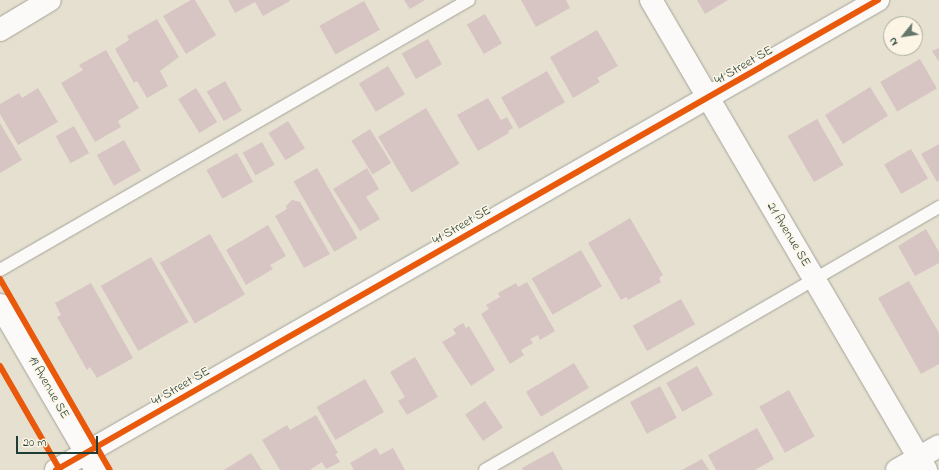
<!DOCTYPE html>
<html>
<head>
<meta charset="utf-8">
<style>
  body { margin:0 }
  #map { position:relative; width:939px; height:470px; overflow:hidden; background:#e6e0d0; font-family:"Indie Flower",sans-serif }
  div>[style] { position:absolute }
  .building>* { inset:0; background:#d7c5c3; transform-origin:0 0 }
  .roads { filter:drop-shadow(0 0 1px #a3a499) drop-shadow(0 0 1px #a3a499) }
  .lane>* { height:12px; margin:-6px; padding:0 6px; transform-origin:6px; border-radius:6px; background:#fbfaf8 }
  .street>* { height:22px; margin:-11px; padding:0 11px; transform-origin:11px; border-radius:11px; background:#fbfaf8 }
  .cycleway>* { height:6px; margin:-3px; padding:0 3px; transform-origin:3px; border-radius:3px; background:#e8590c }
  span { translate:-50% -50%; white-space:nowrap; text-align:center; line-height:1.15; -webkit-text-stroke:3px #fcf5e5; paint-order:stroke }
  .street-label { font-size:13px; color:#1f3d34 }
  .north { position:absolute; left:883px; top:16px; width:40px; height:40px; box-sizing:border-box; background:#fcf5e5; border:1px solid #a4ab9e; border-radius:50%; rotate:240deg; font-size:11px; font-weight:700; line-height:16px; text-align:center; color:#1f3d34 }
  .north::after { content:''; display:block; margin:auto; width:14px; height:18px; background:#65766b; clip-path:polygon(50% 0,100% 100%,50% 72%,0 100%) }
  .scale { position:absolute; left:16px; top:436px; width:82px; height:18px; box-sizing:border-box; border:2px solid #1f3d34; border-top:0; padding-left:5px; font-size:12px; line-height:14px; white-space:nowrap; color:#1f3d34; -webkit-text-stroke:3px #fcf5e5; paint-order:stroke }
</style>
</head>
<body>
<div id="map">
  <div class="building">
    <i style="clip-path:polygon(191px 0,195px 0,216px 35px,186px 54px,163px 16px)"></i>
    <i style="clip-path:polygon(228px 0,289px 0,290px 1px,263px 16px,255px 2px,235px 13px)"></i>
    <i style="clip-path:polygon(404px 0,425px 0,410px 9px)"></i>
    <i style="clip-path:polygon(521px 0,566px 0,570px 8px,536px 27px)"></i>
    <i style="clip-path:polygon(697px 0,728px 0,705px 14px)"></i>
    <i style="left:364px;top:1px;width:33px;height:51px;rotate:61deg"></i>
    <i style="left:485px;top:14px;width:34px;height:21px;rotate:60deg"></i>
    <i style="clip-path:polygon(157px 19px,179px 57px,160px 71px,168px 86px,147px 98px,137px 81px,134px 83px,115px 49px,129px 40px,127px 36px)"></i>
    <i style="clip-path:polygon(597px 30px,618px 66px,597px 78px,600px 82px,573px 98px,550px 57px)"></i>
    <i style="left:428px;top:39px;width:29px;height:30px;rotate:61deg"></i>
    <i style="clip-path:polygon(939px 48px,939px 62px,932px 51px)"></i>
    <i style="clip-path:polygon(106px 50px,139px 108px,118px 121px,121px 127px,95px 142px,61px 83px,83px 70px,79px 65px)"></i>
    <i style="left:920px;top:59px;width:34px;height:46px;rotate:60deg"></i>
    <i style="left:388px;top:66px;width:33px;height:34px;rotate:59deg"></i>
    <i style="left:547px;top:71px;width:36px;height:53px;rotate:60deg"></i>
    <i style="left:225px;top:81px;width:34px;height:21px;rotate:60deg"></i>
    <i style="left:870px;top:87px;width:34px;height:53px;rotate:58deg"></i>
    <i style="clip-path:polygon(38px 88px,58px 122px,18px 145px,0 114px,0 104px,19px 93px,22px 98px)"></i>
    <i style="left:196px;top:88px;width:40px;height:21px;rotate:58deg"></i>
    <i style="clip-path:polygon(488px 98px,501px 120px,507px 117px,513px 128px,508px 131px,509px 133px,478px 151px,457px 115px)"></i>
    <i style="left:426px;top:108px;width:65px;height:56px;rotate:59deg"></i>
    <i style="left:817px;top:119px;width:53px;height:34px;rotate:60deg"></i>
    <i style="left:288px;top:121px;width:32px;height:23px;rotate:58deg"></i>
    <i style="clip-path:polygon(0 123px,22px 160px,0 173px)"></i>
    <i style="left:74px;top:126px;width:31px;height:21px;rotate:61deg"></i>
    <i style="left:370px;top:129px;width:40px;height:22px;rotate:58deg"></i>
    <i style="left:124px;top:140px;width:35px;height:31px;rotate:61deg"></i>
    <i style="left:262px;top:142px;width:26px;height:22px;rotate:61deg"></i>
    <i style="clip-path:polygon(939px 144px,939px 181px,937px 182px,921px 154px)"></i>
    <i style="left:911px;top:149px;width:34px;height:31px;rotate:60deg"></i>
    <i style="left:237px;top:153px;width:33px;height:35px;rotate:61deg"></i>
    <i style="left:317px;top:168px;width:81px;height:27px;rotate:60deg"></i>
    <i style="clip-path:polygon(367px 168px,379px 189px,366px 197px,380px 219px,360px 231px,333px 189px)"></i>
    <i style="clip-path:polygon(292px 200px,300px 202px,330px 254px,304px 268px,275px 216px,287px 209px,286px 206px)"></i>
    <i style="clip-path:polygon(630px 218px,663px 275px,659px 278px,661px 282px,628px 300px,626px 297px,621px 300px,588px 243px)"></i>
    <i style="clip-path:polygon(268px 225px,286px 256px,270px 265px,273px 269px,246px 285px,226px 250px)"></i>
    <i style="clip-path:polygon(926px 229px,939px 252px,939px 263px,915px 276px,898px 246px)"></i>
    <i style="left:210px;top:234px;width:70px;height:58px;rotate:60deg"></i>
    <i style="left:581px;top:250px;width:42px;height:57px;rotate:60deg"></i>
    <i style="left:151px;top:257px;width:75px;height:58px;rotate:60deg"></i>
    <i style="clip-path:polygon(909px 281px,939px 333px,939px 364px,921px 374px,878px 298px)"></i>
    <i style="clip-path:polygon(527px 282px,555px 331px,540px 340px,538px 335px,530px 339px,533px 343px,521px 350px,524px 355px,510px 364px,481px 314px,489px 309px,486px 305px,500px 297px,498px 293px,516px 283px,518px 287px)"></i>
    <i style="clip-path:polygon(91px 283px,133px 358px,97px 378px,90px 367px,87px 370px,57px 317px,61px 315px,55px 303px)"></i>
    <i style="left:681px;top:299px;width:29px;height:55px;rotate:61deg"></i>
    <i style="clip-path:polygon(463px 323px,466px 328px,469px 326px,495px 370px,471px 386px,442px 342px,456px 334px,453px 329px)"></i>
    <i style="clip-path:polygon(415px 357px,438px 397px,407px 415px,398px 401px,405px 397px,390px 372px)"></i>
    <i style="left:574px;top:363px;width:29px;height:56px;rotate:59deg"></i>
    <i style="left:697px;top:366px;width:33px;height:35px;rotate:61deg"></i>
    <i style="left:365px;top:379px;width:38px;height:56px;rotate:60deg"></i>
    <i style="left:660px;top:386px;width:36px;height:34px;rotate:62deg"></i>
    <i style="left:789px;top:390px;width:53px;height:34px;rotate:61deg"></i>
    <i style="left:485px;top:401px;width:32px;height:24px;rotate:56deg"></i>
    <i style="clip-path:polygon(316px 415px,338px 453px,335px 454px,340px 462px,326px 469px,322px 462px,310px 470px,280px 470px,262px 440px,287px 425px,290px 430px)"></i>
    <i style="clip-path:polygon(757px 428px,774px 459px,755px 470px,716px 470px,708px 455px)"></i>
    <i style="clip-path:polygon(376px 448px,380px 455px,393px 448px,405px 470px,354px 470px,350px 463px)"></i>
    <i style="clip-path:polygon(553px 451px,563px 470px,523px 470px,522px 468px)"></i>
    <i style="clip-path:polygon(251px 453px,262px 470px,224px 470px)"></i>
    <i style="clip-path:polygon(702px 459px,709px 470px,682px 470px)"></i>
  </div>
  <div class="roads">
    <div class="lane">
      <i style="left:0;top:270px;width:541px;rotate:-29.93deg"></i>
      <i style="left:485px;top:470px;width:525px;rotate:-30.08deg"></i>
    </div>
    <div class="street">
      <i style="left:651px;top:0;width:545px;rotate:59.67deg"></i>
      <i style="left:0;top:30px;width:58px;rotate:-31deg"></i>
      <i style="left:0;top:305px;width:191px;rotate:59.8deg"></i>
      <i style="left:56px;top:470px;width:947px;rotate:-29.76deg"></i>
      <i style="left:897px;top:470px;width:48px;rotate:-29.7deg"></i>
    </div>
  </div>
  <div class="cycleway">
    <i style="left:0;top:279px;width:220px;rotate:60.1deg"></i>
    <i style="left:0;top:366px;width:120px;rotate:60deg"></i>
    <i style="left:56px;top:470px;width:947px;rotate:-29.76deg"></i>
  </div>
  <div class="street-label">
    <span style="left:744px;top:66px;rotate:-30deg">41 Street SE</span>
    <span style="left:462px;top:226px;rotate:-30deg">41 Street SE</span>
    <span style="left:788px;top:235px;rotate:59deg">21 Avenue SE</span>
    <span style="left:181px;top:387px;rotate:-30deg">41 Street SE</span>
    <span style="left:48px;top:388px;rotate:60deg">19 Avenue SE</span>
  </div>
  <div class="north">N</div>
  <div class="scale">20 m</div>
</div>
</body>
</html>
